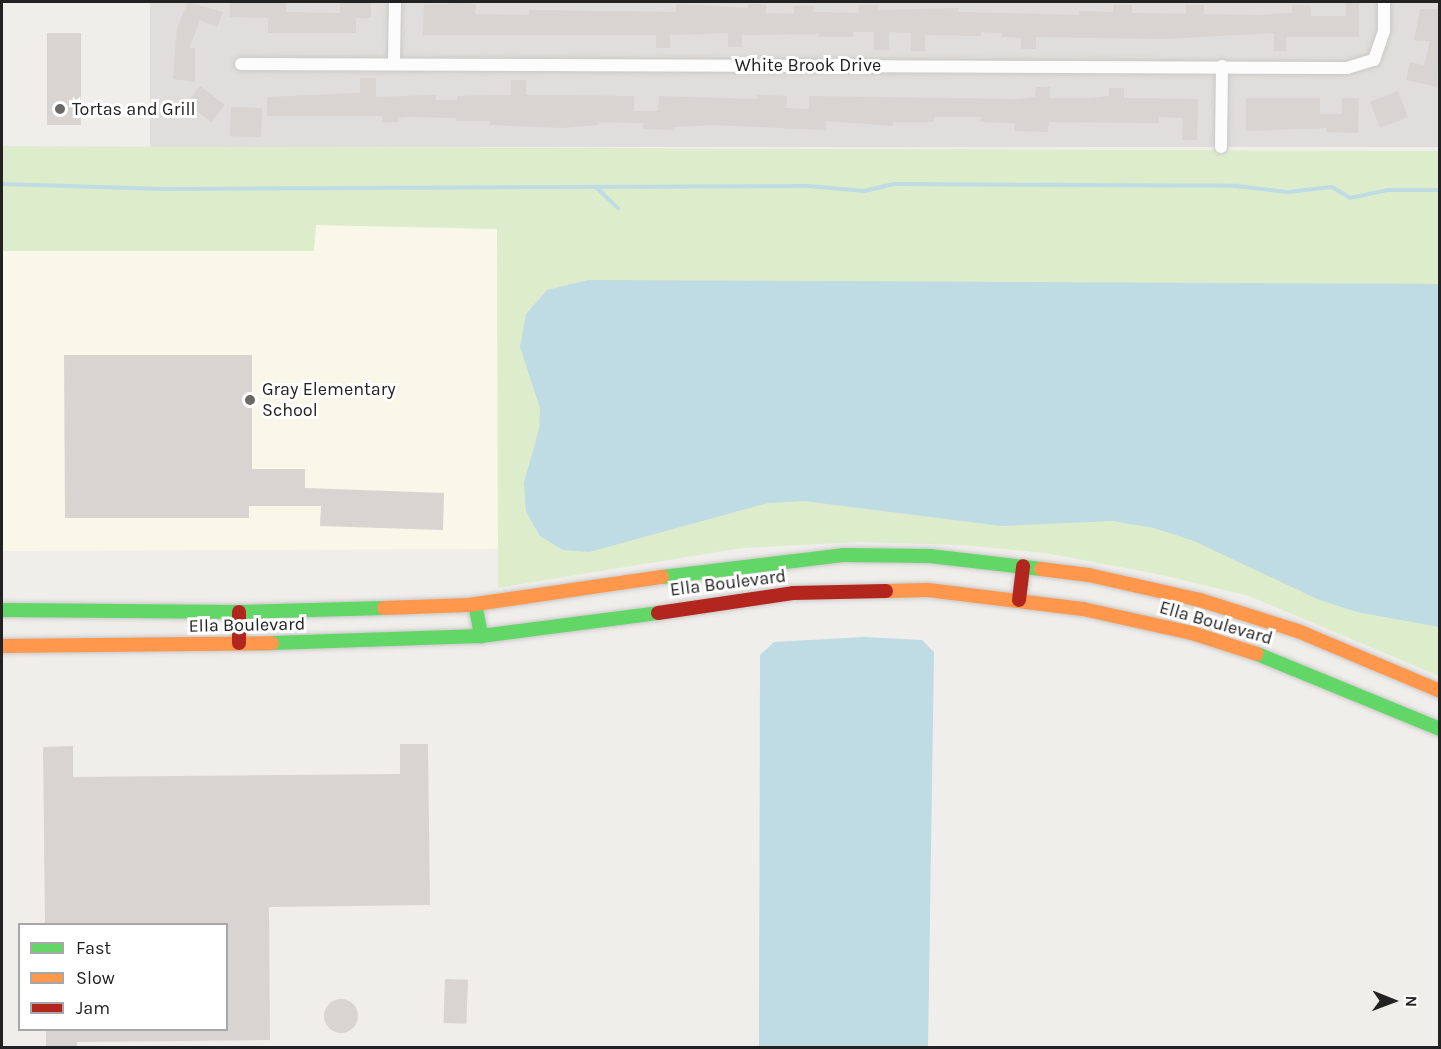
<!DOCTYPE html>
<html>
<head>
<meta charset="utf-8">
<style>
  body { margin:0 }
  #map { position:relative; width:1441px; height:1049px; overflow:hidden; background:#f0eeeb; font-family:Karla,sans-serif }
  div>[style] { position:absolute }
  .residential>* { inset:0; background:#dfdedc; transform-origin:0 0 }
  .education>* { inset:0; background:#f8f7e8 }
  .grass>* { inset:0; background:#ddeccb }
  .water>* { inset:0; background:#bfdbe3 }
  .stream>* { height:4px; margin:-2px; padding:0 2px; transform-origin:2px; border-radius:2px; background:#bfdbe3 }
  .building>* { inset:0; background:#d7d4d2; transform-origin:0 0 }
  .round { border-radius:50% }
  .roads { filter:drop-shadow(0 0 2px #c9c8c7) drop-shadow(0 0 2px #c9c8c7) }
  .street>* { height:12px; margin:-6px; padding:0 6px; transform-origin:6px; border-radius:6px; background:#fdfcfc }
  .fast>* { height:14px; margin:-7px; padding:0 7px; transform-origin:7px; border-radius:7px; background:#63d668 }
  .slow>* { height:14px; margin:-7px; padding:0 7px; transform-origin:7px; border-radius:7px; background:#ff974d }
  .jam>* { height:14px; margin:-7px; padding:0 7px; transform-origin:7px; border-radius:7px; background:#b3261e }
  .dots>* { width:16px; height:16px; translate:-50% -50%; box-sizing:border-box; border:3px solid #fff; border-radius:50% }
  span { translate:-50% -50%; white-space:nowrap; text-align:center; line-height:1.15; -webkit-text-stroke:6px #fff; paint-order:stroke }
  .street-label { font-size:18px; color:#222 }
  .poi-label { font-size:18px; color:#222 }
  .left { translate:0 -50%; text-align:left }
  .frame { position:absolute; inset:0; border:3px solid #222; pointer-events:none }
  .legend { position:absolute; left:18px; top:923px; width:210px; height:108px; box-sizing:border-box; background:#fff; border:2px solid #a7a7a7; margin:0; padding:8px 10px; list-style:none; font-size:18px; color:#222 }
  .legend li { display:flex; align-items:center; gap:12px; height:30px }
  .legend b { width:30px; border:2px solid #a7a7a7 }
  .north { position:absolute; left:1363px; top:971px; width:60px; height:60px; -webkit-text-stroke:4px #fff; paint-order:stroke; rotate:91deg; font-size:16px; font-weight:700; line-height:24px; text-align:center; color:#222 }
  .north::after { content:''; display:block; margin:auto; width:21px; height:27px; background:#222; clip-path:polygon(50% 0,100% 100%,50% 72%,0 100%) }
</style>
</head>
<body>
<div id="map">
  <div class="residential">
    <i style="left:150px;top:2px;width:1289px;height:145px"></i>
  </div>
  <div class="education">
    <i style="clip-path:polygon(315px 225px,497px 229px,499px 549px,2px 551px,2px 251px,314px 251px)"></i>
  </div>
  <div class="grass">
    <i style="clip-path:polygon(2px 146px,1439px 151px,1439px 676px,1249px 596px,1157px 574px,1046px 553px,961px 545px,859px 542px,742px 548px,498px 588px,497px 229px,316px 225px,314px 251px,2px 251px)"></i>
  </div>
  <div class="water">
    <i style="clip-path:polygon(588px 280px,1439px 284px,1439px 627px,1357px 612px,1317px 599px,1194px 541px,1154px 528px,1113px 521px,1002px 526px,804px 501px,768px 503px,589px 552px,563px 550px,540px 536px,526px 512px,524px 483px,539px 429px,540px 408px,520px 347px,526px 314px,547px 290px)"></i>
    <i style="clip-path:polygon(864px 637px,922px 640px,934px 652px,928px 1047px,759px 1047px,760px 655px,774px 642px)"></i>
  </div>
  <div class="stream">
    <i style="left:2px;top:184px;width:161px;rotate:1.8deg"></i>
    <i style="left:163px;top:189px;width:645px;rotate:-0.27deg"></i>
    <i style="left:808px;top:186px;width:56px;rotate:5.1deg"></i>
    <i style="left:864px;top:191px;width:32px;rotate:-13deg"></i>
    <i style="left:895px;top:184px;width:341px;rotate:0.3deg"></i>
    <i style="left:1236px;top:186px;width:52px;rotate:6.6deg"></i>
    <i style="left:1288px;top:192px;width:44px;rotate:-6.5deg"></i>
    <i style="left:1332px;top:187px;width:21px;rotate:31deg"></i>
    <i style="left:1350px;top:198px;width:39px;rotate:-12deg"></i>
    <i style="left:1388px;top:190px;width:52px"></i>
    <i style="left:597px;top:188px;width:29px;rotate:44deg"></i>
  </div>
  <div class="building">
    <i style="clip-path:polygon(188px 2px,223px 12px,217px 27px,200px 20px,189px 48px,195px 48px,195px 82px,173px 79px,177px 28px)"></i>
    <i style="clip-path:polygon(230px 2px,286px 2px,286px 12px,340px 13px,340px 2px,371px 2px,371px 18px,356px 18px,356px 33px,268px 33px,268px 18px,230px 17px)"></i>
    <i style="clip-path:polygon(1346px 2px,1359px 2px,1359px 37px,1286px 37px,1286px 51px,1274px 51px,1274px 33px,1164px 39px,1036px 37px,1036px 49px,1021px 49px,1021px 38px,1002px 37px,1002px 33px,981px 32px,981px 36px,925px 35px,925px 51px,911px 51px,911px 33px,889px 32px,889px 50px,874px 50px,874px 32px,853px 32px,853px 37px,819px 37px,819px 34px,742px 35px,742px 47px,728px 47px,728px 33px,670px 35px,670px 48px,656px 48px,656px 35px,423px 35px,424px 5px,458px 3px,476px 4px,475px 14px,529px 15px,529px 10px,676px 12px,676px 4px,748px 8px,748px 4px,766px 4px,766px 13px,794px 14px,794px 6px,814px 6px,813px 12px,859px 13px,859px 5px,878px 5px,878px 10px,959px 8px,958px 12px,1079px 15px,1079px 11px,1113px 12px,1113px 5px,1132px 5px,1132px 13px,1186px 14px,1186px 5px,1204px 5px,1204px 14px,1258px 15px,1292px 13px,1292px 5px,1311px 6px,1311px 16px,1346px 16px)"></i>
    <i style="clip-path:polygon(1420px 9px,1440px 9px,1437px 87px,1406px 80px,1410px 62px,1424px 65px,1430px 41px,1414px 40px)"></i>
    <i style="left:47px;top:33px;width:34px;height:92px"></i>
    <i style="clip-path:polygon(360px 78px,376px 78px,376px 97px,436px 95px,435px 100px,457px 100px,457px 96px,511px 95px,511px 80px,526px 80px,526px 95px,634px 96px,634px 111px,658px 111px,659px 96px,757px 99px,757px 95px,787px 96px,786px 108px,809px 109px,809px 96px,1015px 99px,1035px 97px,1036px 87px,1050px 87px,1049px 98px,1089px 98px,1109px 96px,1109px 88px,1124px 88px,1124px 98px,1198px 99px,1197px 140px,1182px 140px,1183px 118px,1159px 117px,1159px 123px,1049px 122px,1048px 132px,1014px 131px,1015px 123px,980px 122px,981px 117px,934px 117px,934px 122px,893px 122px,893px 126px,826px 121px,825px 130px,712px 125px,673px 127px,673px 130px,643px 129px,644px 123px,598px 122px,598px 125px,562px 128px,490px 125px,490px 121px,456px 121px,456px 118px,409px 117px,399px 118px,399px 122px,382px 122px,382px 116px,267px 116px,267px 97px,360px 93px)"></i>
    <i style="left:200px;top:86px;width:31px;height:22px;rotate:37deg"></i>
    <i style="left:1398px;top:91px;width:28px;height:30px;rotate:69deg"></i>
    <i style="clip-path:polygon(1246px 98px,1320px 98px,1320px 114px,1342px 114px,1342px 98px,1359px 98px,1358px 133px,1326px 132px,1326px 128px,1246px 131px)"></i>
    <i style="left:231px;top:107px;width:31px;height:29px;rotate:2deg"></i>
    <i style="clip-path:polygon(64px 355px,252px 355px,252px 469px,305px 469px,305px 488px,444px 493px,443px 530px,320px 526px,321px 506px,249px 506px,249px 518px,65px 518px)"></i>
    <i style="clip-path:polygon(400px 744px,428px 744px,430px 905px,269px 907px,270px 1040px,77px 1042px,77px 1047px,46px 1047px,46px 1029px,226px 1029px,226px 924px,45px 924px,43px 747px,73px 746px,73px 777px,400px 774px)"></i>
    <i style="left:445px;top:979px;width:23px;height:44px;rotate:2deg"></i>
    <i class="round" style="left:324px;top:999px;width:34px;height:34px"></i>
  </div>
  <div class="roads">
    <div class="street">
      <i style="left:394px;top:63px;width:61px;rotate:-89.1deg"></i>
      <i style="left:241px;top:64px;width:1106px;rotate:0.21deg"></i>
      <i style="left:1347px;top:68px;width:28px;rotate:-17deg"></i>
      <i style="left:1374px;top:60px;width:31px;rotate:-71deg"></i>
      <i style="left:1384px;top:31px;width:29px;rotate:-90deg"></i>
      <i style="left:1221px;top:147px;width:81px;rotate:-89.3deg"></i>
    </div>
    <div class="fast">
      <i style="left:662px;top:577px;width:182px;rotate:-6.9deg"></i>
      <i style="left:843px;top:555px;width:87px;rotate:0.7deg"></i>
      <i style="left:930px;top:556px;width:112px;rotate:6.7deg"></i>
      <i style="left:475px;top:604px;width:33px;rotate:79deg"></i>
      <i style="left:2px;top:610px;width:237px;rotate:0.5deg"></i>
      <i style="left:239px;top:612px;width:145px;rotate:-1.6deg"></i>
      <i style="left:272px;top:643px;width:209px;rotate:-1.9deg"></i>
      <i style="left:481px;top:636px;width:178px;rotate:-7.4deg"></i>
      <i style="left:1257px;top:654px;width:198px;rotate:22.3deg"></i>
    </div>
    <div class="slow">
      <i style="left:1041px;top:569px;width:48px;rotate:7.1deg"></i>
      <i style="left:1089px;top:575px;width:114px;rotate:12.7deg"></i>
      <i style="left:1200px;top:600px;width:103px;rotate:17.6deg"></i>
      <i style="left:1298px;top:631px;width:154px;rotate:22.9deg"></i>
      <i style="left:886px;top:591px;width:42px;rotate:-1.4deg"></i>
      <i style="left:928px;top:590px;width:156px;rotate:7deg"></i>
      <i style="left:1083px;top:609px;width:112px;rotate:12.4deg"></i>
      <i style="left:1192px;top:633px;width:68px;rotate:17.9deg"></i>
      <i style="left:384px;top:608px;width:85px;rotate:-2deg"></i>
      <i style="left:469px;top:605px;width:195px;rotate:-8.3deg"></i>
      <i style="left:2px;top:646px;width:270px;rotate:-0.6deg"></i>
    </div>
    <div class="jam">
      <i style="left:1019px;top:600px;width:34px;rotate:-83deg"></i>
      <i style="left:239px;top:612px;width:31px;rotate:90deg"></i>
      <i style="left:658px;top:613px;width:136px;rotate:-8.4deg"></i>
      <i style="left:793px;top:593px;width:93px;rotate:-1.2deg"></i>
    </div>
  </div>
  <div class="dots">
    <i style="left:60px;top:109px;background:#6a6968"></i>
    <i style="left:250px;top:400px;background:#6a6968"></i>
  </div>
  <div class="street-label">
    <span style="left:808px;top:65px">White Brook Drive</span>
    <span style="left:728px;top:583px;rotate:-7deg">Ella Boulevard</span>
    <span style="left:1216px;top:623px;rotate:16deg">Ella Boulevard</span>
    <span style="left:247px;top:625px;rotate:-1deg">Ella Boulevard</span>
  </div>
  <div class="poi-label">
    <span class="left" style="left:72px;top:109px">Tortas and Grill</span>
    <span class="left" style="left:262px;top:400px">Gray Elementary<br>School</span>
  </div>
  <div class="frame"></div>
  <ul class="legend">
  <li><b style="height:8px;background:#63d668"></b>Fast</li>
  <li><b style="height:8px;background:#ff974d"></b>Slow</li>
  <li><b style="height:8px;background:#b3261e"></b>Jam</li>
  </ul>
  <div class="north">N</div>
</div>
</body>
</html>
